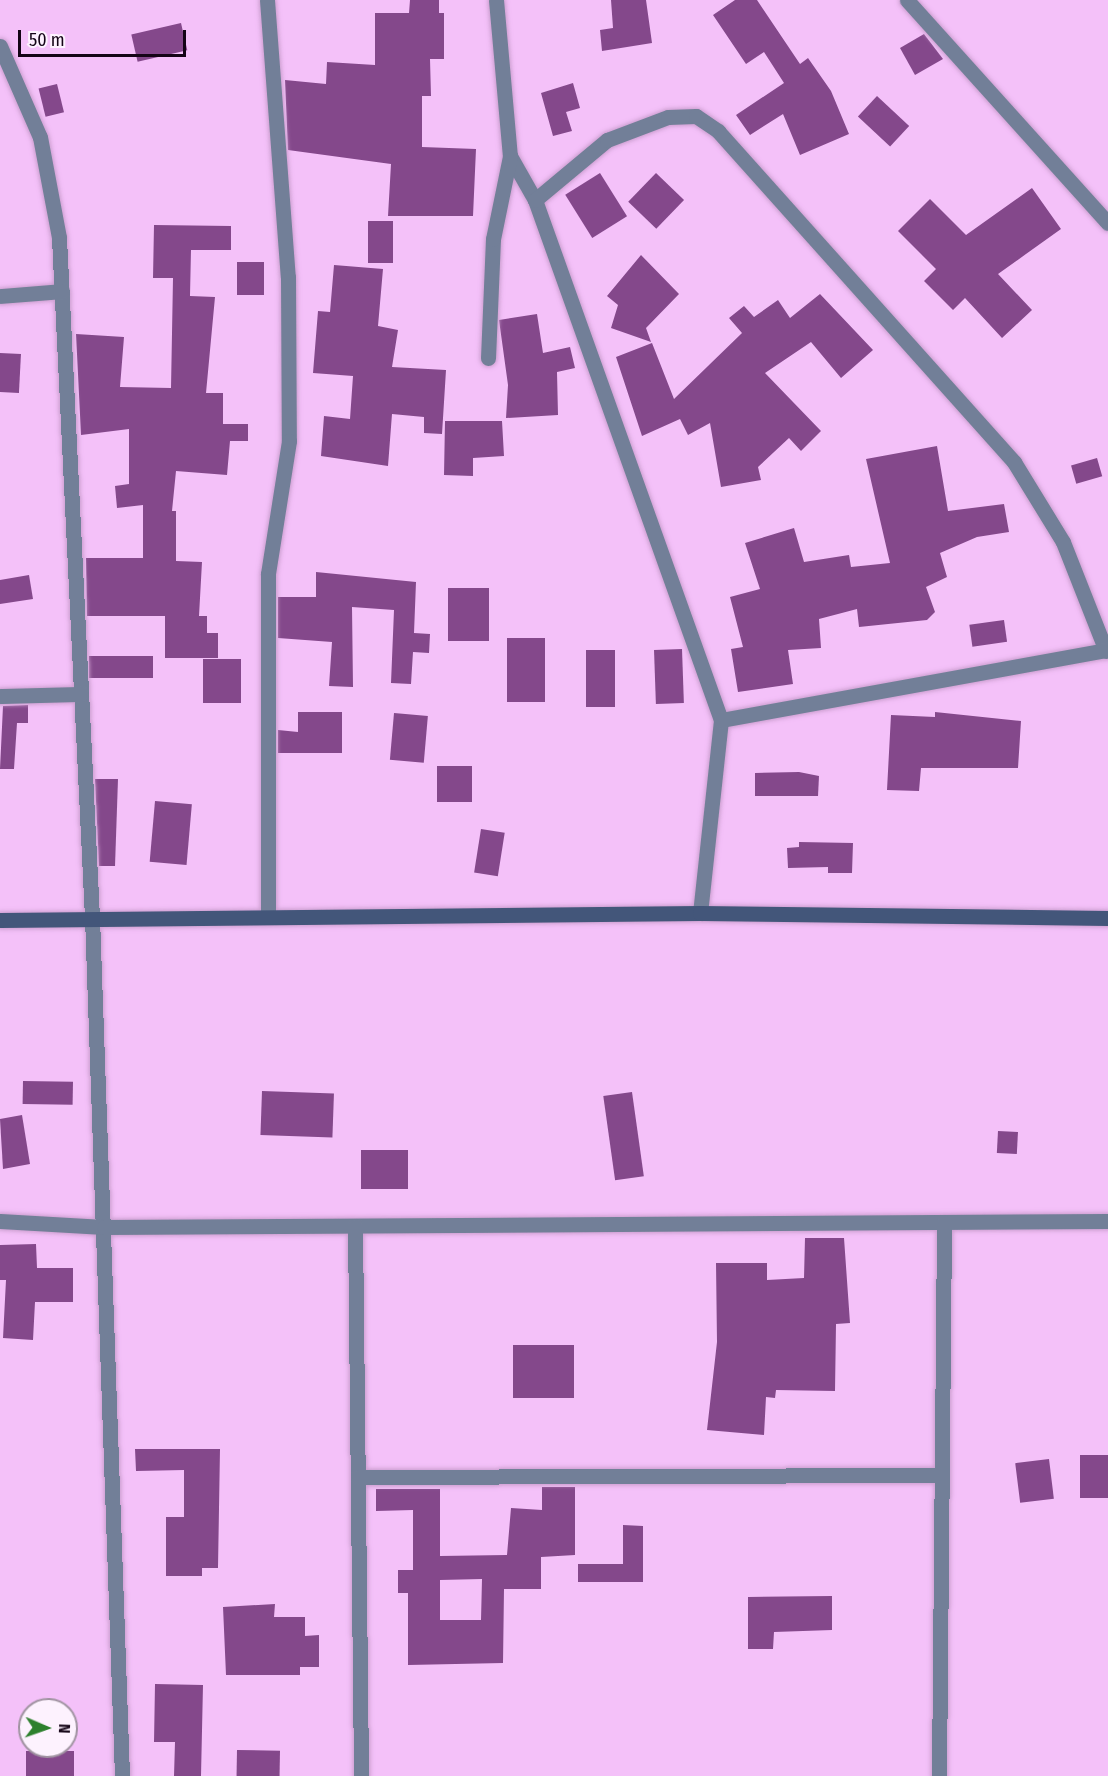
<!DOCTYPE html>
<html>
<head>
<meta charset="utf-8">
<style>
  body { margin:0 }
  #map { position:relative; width:1108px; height:1776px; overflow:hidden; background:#f4c1f9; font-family:"Fira Sans Condensed",sans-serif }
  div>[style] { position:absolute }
  .building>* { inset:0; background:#84488b; transform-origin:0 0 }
  .roads { filter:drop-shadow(0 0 2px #cc9fd0) drop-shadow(0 0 2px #cc9fd0) }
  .street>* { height:15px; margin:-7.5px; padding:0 7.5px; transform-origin:7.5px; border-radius:7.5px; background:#727f98 }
  .secondary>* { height:15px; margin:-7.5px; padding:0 7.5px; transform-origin:7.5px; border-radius:7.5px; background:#43567a }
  span { translate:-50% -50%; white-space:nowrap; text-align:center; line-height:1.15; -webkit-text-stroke:4.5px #fdf2fe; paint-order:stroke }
  .north { position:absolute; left:18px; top:1698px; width:60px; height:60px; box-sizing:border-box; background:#fdf2fe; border:2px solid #a093a1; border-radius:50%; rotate:92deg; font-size:16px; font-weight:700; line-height:24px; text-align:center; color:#140416 }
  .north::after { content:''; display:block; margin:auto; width:21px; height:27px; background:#2d802d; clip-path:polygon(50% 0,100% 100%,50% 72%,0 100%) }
  .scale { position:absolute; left:18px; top:30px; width:168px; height:27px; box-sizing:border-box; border:3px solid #140416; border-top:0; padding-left:8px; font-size:18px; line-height:21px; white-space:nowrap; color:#140416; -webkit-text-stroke:4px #fdf2fe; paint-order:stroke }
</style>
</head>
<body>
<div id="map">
  <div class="building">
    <i style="clip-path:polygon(410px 0,439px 0,439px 13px,444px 13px,444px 59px,430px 59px,431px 96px,422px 96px,422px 147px,476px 149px,473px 216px,388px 216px,391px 164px,288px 150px,285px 80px,326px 84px,327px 62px,375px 65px,375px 13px,409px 13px)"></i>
    <i style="clip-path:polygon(611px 0,646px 0,652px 43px,602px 51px,600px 30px,613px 28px)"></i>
    <i style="clip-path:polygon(735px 0,757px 0,800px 64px,808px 58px,831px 91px,849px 134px,800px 155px,783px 114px,750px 135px,736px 115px,784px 83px,764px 52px,746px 64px,713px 15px)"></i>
    <i style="left:181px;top:23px;width:28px;height:51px;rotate:77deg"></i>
    <i style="clip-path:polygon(924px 34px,943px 59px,915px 75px,900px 48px)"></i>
    <i style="clip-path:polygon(573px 83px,580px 108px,566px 112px,572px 131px,553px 136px,541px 93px)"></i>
    <i style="left:57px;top:84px;width:29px;height:19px;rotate:76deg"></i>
    <i style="left:877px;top:96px;width:44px;height:28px;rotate:43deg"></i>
    <i style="left:600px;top:173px;width:51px;height:41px;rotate:58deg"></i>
    <i style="left:656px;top:173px;width:39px;height:40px;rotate:44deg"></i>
    <i style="clip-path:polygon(1032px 188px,1061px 229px,998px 274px,1032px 310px,1002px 338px,965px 298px,953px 310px,924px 281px,936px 269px,898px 231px,930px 199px,966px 235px)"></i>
    <i style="left:368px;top:221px;width:25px;height:42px"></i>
    <i style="clip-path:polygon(154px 225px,231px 226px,231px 250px,191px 250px,190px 296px,215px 297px,206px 393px,223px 393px,223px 424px,248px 424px,248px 441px,230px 441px,227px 475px,176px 471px,172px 511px,176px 511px,176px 561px,202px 562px,199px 616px,207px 616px,207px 633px,218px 633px,218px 658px,165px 658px,165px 616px,87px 616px,86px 558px,143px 558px,143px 505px,117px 508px,115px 486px,129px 484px,129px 429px,81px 435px,76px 334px,124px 337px,120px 387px,171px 388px,173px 278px,153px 278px)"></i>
    <i style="clip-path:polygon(641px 255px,679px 294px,646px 328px,651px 342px,611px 328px,618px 305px,607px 296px)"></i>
    <i style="left:237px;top:262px;width:27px;height:33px"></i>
    <i style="clip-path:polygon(334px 265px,383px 269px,378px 326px,398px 330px,392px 367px,446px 370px,442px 434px,424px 433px,424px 417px,392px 414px,388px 466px,321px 456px,324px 416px,350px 419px,353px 376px,313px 373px,318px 311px,330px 312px)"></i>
    <i style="clip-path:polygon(820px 294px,873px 350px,841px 378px,811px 342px,765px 373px,821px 431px,801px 451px,789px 438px,758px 467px,761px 480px,721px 487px,710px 423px,688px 435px,680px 419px,642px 436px,616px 357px,652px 343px,674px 399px,742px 333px,729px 318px,744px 306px,754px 317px,778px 300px,790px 318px)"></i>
    <i style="clip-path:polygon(537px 314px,543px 353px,570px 347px,575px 368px,557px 372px,558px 415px,506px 418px,508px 385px,499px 320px)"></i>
    <i style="left:0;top:353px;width:21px;height:39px;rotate:3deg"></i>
    <i style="clip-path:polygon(445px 421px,502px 421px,504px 456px,473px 458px,473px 476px,444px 475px)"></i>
    <i style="clip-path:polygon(937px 446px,948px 511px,1004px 504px,1009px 532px,977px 537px,940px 553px,947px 577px,926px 587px,935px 612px,927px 620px,859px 627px,857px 609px,819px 619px,821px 648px,788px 650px,793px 684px,738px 692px,731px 649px,743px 647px,730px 597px,760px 589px,745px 543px,794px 528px,804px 562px,849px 555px,851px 567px,890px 563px,866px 459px)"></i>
    <i style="left:1097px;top:458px;width:19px;height:27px;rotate:74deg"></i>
    <i style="clip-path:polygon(316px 572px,416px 582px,414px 633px,430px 634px,429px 653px,413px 652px,411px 684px,391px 683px,394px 610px,352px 607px,353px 687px,329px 686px,332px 642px,278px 638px,278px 597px,316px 597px)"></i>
    <i style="clip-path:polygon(29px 575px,33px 599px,0 604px,0 580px)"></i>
    <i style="left:448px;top:588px;width:41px;height:53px"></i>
    <i style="left:1004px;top:620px;width:22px;height:35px;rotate:82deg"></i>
    <i style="left:507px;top:638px;width:38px;height:64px"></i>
    <i style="left:682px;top:649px;width:54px;height:28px;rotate:88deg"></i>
    <i style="left:586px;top:650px;width:29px;height:57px"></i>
    <i style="left:89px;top:656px;width:64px;height:22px"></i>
    <i style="left:203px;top:659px;width:38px;height:44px"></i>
    <i style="clip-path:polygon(28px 705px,28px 723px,17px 723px,14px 769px,0 769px,3px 706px)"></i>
    <i style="clip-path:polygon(298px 712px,342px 712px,342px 753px,278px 753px,278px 730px,298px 732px)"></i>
    <i style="clip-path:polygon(935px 712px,1021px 721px,1018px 768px,921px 768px,919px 791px,887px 790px,891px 715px,935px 717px)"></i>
    <i style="left:394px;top:713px;width:34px;height:47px;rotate:5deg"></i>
    <i style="left:437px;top:766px;width:35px;height:36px"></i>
    <i style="clip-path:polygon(799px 772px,819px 776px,818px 796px,755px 796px,755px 773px)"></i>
    <i style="clip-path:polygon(95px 779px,118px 779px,115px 866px,99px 866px)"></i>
    <i style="left:155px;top:801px;width:37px;height:61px;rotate:5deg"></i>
    <i style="left:481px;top:829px;width:24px;height:44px;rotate:9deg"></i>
    <i style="clip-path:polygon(799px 842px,853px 843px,852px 873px,828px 873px,828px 867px,788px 868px,787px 848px,799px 847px)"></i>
    <i style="left:23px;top:1081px;width:50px;height:23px;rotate:1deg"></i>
    <i style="left:262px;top:1091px;width:72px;height:44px;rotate:2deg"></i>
    <i style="left:632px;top:1092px;width:85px;height:29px;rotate:82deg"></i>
    <i style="clip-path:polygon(22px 1115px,30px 1164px,3px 1169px,0 1119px)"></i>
    <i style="left:998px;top:1131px;width:20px;height:22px;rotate:3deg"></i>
    <i style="left:361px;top:1150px;width:47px;height:39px"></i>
    <i style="clip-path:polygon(805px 1238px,844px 1238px,850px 1323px,836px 1324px,835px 1391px,776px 1390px,775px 1398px,766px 1397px,764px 1435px,707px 1430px,717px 1342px,716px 1263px,767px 1263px,767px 1280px,804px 1278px)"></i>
    <i style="clip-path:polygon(36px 1244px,37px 1268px,73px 1268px,73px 1302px,35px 1302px,33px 1340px,3px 1338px,6px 1280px,0 1280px,0 1245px)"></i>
    <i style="left:513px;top:1345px;width:61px;height:53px"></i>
    <i style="clip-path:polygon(135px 1449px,220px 1449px,218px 1568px,202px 1568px,202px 1576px,166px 1576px,166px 1517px,184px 1517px,184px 1470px,136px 1471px)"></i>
    <i style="left:1108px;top:1455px;width:43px;height:28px;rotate:90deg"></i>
    <i style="left:1049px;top:1459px;width:40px;height:34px;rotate:83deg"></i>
    <i style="clip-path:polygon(evenodd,542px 1487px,575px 1487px,575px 1555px,541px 1557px,541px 1589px,504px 1589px,503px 1663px,408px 1665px,408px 1593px,398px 1593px,398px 1570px,413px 1570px,413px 1510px,376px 1511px,376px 1489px,440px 1489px,440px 1556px,507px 1555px,511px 1508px,542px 1510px,542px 1487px,482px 1579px,481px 1620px,440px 1620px,440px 1580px,482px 1579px)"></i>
    <i style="clip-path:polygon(623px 1525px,643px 1526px,643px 1582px,578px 1582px,578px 1564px,623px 1564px)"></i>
    <i style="clip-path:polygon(832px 1596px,832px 1630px,774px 1632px,773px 1649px,748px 1649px,748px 1597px)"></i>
    <i style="clip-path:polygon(275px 1604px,274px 1617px,305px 1617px,305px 1636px,319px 1635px,319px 1667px,300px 1667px,300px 1675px,226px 1675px,223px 1607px)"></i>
    <i style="clip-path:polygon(155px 1684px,203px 1685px,201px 1776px,174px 1776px,175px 1742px,154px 1742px)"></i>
    <i style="left:237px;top:1750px;width:43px;height:26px;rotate:1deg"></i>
    <i style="left:74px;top:1751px;width:25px;height:48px;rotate:90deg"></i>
  </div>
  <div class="roads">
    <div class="street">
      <i style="left:267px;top:0;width:278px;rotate:85.7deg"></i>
      <i style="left:288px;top:277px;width:164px;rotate:89.7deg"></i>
      <i style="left:289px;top:441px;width:135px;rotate:99deg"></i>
      <i style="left:268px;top:574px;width:341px;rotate:90deg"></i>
      <i style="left:496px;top:0;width:157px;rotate:84.9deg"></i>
      <i style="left:510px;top:156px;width:51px;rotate:60.4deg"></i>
      <i style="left:535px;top:200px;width:552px;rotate:70.32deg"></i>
      <i style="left:721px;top:720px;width:194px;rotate:96.2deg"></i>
      <i style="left:907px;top:0;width:300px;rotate:48deg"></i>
      <i style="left:0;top:46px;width:99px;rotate:66.3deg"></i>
      <i style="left:40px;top:137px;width:103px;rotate:79.3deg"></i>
      <i style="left:59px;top:238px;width:680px;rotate:87.22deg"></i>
      <i style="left:92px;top:917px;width:860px;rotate:88deg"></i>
      <i style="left:535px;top:200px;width:94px;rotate:-39.8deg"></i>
      <i style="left:607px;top:140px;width:65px;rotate:-20.7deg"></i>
      <i style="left:668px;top:117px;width:28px;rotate:-2deg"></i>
      <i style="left:696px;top:116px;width:27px;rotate:34deg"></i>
      <i style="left:718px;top:131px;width:444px;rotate:48.2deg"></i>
      <i style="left:1014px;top:462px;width:94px;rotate:58.5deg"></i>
      <i style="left:1063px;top:542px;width:117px;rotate:68.5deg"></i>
      <i style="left:0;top:296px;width:62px;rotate:-4.6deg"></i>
      <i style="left:488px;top:358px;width:119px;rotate:-87.6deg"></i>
      <i style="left:493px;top:239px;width:85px;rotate:-78.4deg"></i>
      <i style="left:0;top:696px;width:81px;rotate:-1.4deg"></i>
      <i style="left:721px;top:720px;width:393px;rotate:-10.3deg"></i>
      <i style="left:0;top:1221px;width:104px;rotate:3.3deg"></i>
      <i style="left:104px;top:1227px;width:1004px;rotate:-0.34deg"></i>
      <i style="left:355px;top:1226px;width:550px;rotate:89.37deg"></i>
      <i style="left:358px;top:1477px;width:584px;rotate:-0.2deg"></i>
      <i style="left:939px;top:1776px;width:554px;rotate:-89.48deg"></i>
    </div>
    <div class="secondary">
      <i style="left:0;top:920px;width:700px;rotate:-0.57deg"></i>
      <i style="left:700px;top:913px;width:408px;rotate:0.7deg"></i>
    </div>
  </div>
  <div class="north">N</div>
  <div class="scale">50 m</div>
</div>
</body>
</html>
